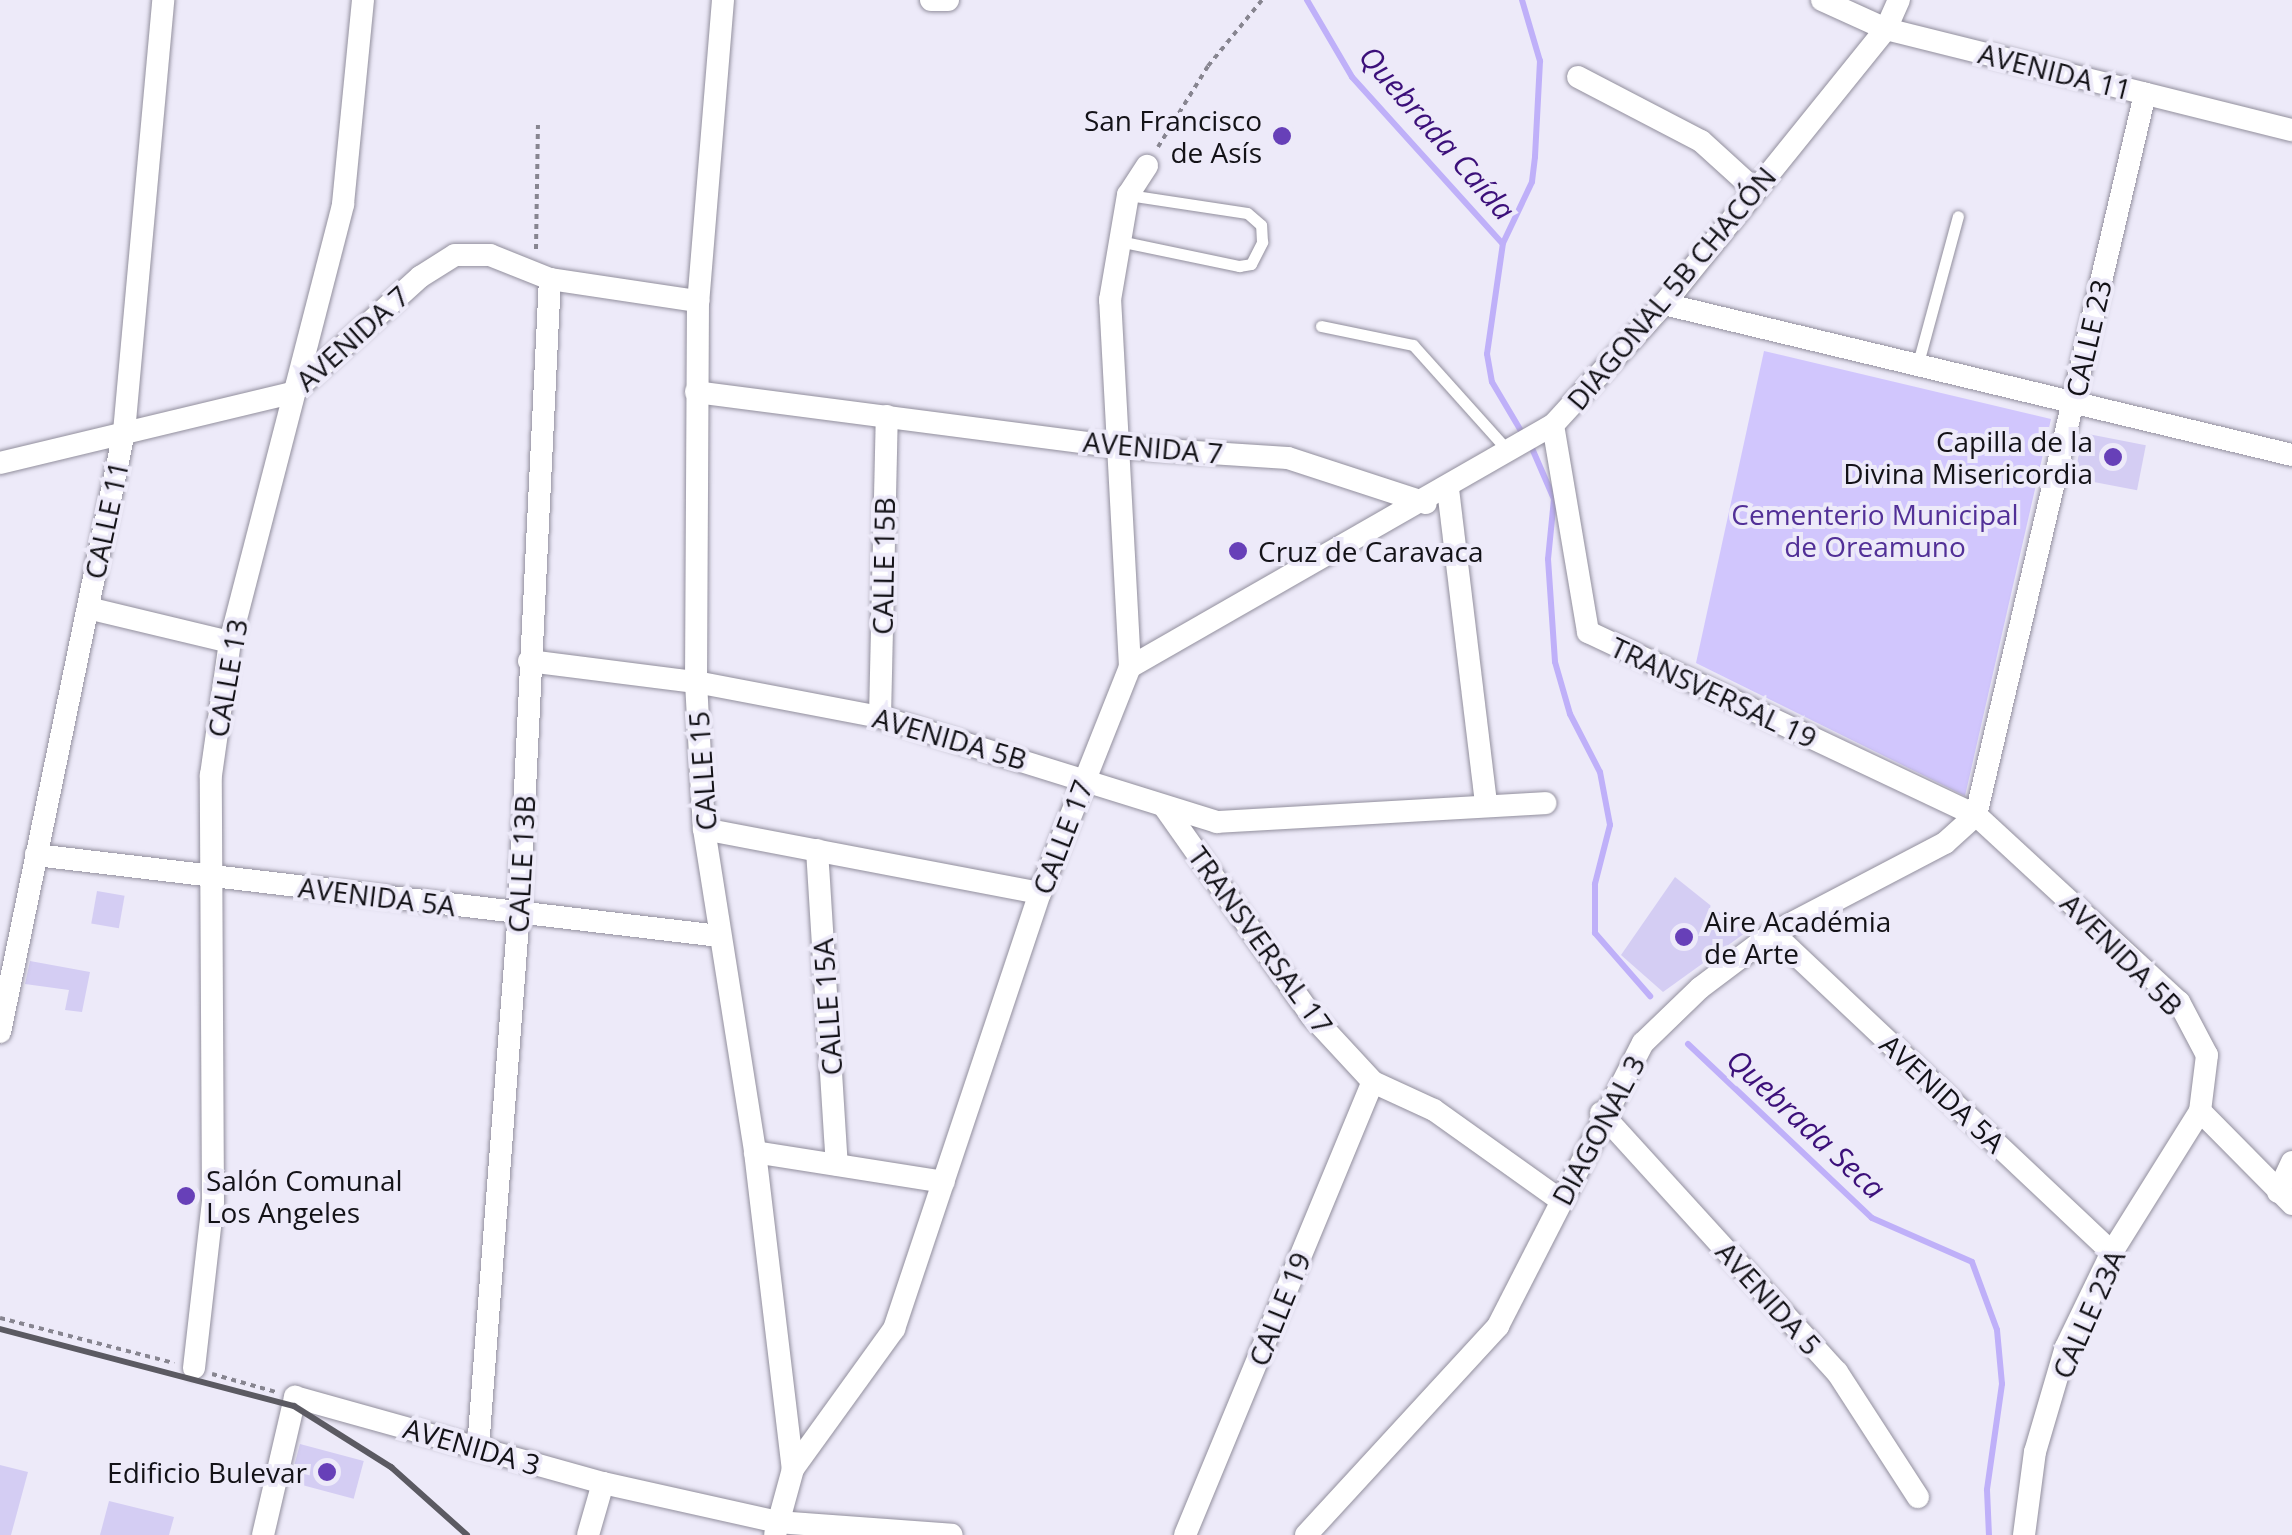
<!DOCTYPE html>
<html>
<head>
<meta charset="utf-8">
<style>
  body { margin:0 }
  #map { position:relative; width:2292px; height:1535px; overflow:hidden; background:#edeaf9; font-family:"Open Sans",sans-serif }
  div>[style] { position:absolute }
  .green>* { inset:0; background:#d1c6fd }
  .stream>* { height:6px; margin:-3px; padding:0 3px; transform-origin:3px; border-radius:3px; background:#bfb0f9 }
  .building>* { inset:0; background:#d4cdf3; transform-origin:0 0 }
  .path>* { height:4px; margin-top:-2px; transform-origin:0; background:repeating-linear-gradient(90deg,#878590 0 5px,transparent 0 10px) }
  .roads { filter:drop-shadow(0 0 2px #928f9d) drop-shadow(0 0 2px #928f9d) }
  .lane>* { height:11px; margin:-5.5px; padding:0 5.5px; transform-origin:5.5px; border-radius:5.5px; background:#fff }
  .street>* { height:22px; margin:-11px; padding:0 11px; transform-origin:11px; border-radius:11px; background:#fff }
  .rail>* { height:6px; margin:-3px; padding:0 3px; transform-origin:3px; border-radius:3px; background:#5b5a62 }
  .dots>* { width:28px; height:28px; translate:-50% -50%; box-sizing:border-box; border:5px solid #edeaf9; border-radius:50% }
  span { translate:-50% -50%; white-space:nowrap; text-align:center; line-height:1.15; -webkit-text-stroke:8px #edeaf9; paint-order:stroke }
  .street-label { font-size:28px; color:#131217 }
  .poi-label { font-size:28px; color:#131217 }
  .right { translate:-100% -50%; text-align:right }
  .left { translate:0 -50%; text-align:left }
  .park-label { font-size:28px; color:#523097 }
  .water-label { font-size:30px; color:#3c107a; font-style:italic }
</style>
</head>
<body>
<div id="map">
  <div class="green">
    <i style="clip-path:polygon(1764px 351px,2051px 419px,1965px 796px,1696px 663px)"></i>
  </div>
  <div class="stream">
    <i style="left:1307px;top:0;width:89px;rotate:59.7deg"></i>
    <i style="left:1352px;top:77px;width:224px;rotate:47.9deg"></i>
    <i style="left:1522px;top:0;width:64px;rotate:73.6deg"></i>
    <i style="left:1540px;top:61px;width:96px;rotate:93deg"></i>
    <i style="left:1535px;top:157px;width:25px;rotate:97deg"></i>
    <i style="left:1532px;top:182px;width:68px;rotate:115.4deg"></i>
    <i style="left:1503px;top:243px;width:112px;rotate:98.2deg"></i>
    <i style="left:1487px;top:354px;width:28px;rotate:80deg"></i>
    <i style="left:1492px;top:382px;width:63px;rotate:59.3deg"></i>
    <i style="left:1531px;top:446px;width:58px;rotate:66.5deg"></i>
    <i style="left:1554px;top:499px;width:60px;rotate:95.7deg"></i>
    <i style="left:1548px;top:559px;width:103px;rotate:86.1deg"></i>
    <i style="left:1555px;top:662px;width:54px;rotate:73.9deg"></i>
    <i style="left:1570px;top:714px;width:65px;rotate:62.7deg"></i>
    <i style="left:1600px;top:772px;width:54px;rotate:79.3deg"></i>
    <i style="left:1610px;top:825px;width:61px;rotate:104.3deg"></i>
    <i style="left:1595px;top:884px;width:49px;rotate:90deg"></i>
    <i style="left:1595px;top:933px;width:84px;rotate:48.9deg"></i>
    <i style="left:1688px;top:1044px;width:253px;rotate:43.4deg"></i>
    <i style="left:1872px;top:1218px;width:109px;rotate:23.7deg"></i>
    <i style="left:1972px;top:1262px;width:72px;rotate:69.8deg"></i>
    <i style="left:1997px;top:1330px;width:54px;rotate:84.7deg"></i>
    <i style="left:2002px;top:1384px;width:107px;rotate:98.1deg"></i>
    <i style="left:1987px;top:1490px;width:45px;rotate:87.5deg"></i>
  </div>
  <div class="building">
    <i style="left:2083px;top:433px;width:64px;height:46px;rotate:11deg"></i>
    <i style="clip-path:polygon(1675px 877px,1745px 933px,1663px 992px,1621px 955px)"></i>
    <i style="left:97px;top:891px;width:28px;height:33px;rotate:10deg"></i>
    <i style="clip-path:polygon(30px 961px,90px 972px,82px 1012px,65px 1010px,69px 990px,25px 984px)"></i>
    <i style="left:300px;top:1444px;width:66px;height:39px;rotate:15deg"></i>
    <i style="clip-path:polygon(0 1465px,28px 1472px,11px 1535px,0 1535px)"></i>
    <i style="clip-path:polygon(109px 1501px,174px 1517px,169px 1535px,100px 1535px)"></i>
  </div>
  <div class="path">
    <i style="left:1158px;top:147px;width:95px;rotate:-58.3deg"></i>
    <i style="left:1208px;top:66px;width:85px;rotate:-50.7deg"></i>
    <i style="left:536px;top:249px;width:124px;rotate:-89.1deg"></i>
    <i style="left:0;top:1318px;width:180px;rotate:14.5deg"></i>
    <i style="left:212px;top:1374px;width:66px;rotate:15.7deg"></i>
  </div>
  <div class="roads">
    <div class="lane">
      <i style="left:1119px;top:241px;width:123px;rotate:11.8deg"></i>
      <i style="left:1239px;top:266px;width:12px;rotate:-9deg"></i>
      <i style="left:1251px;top:264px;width:25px;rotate:-63deg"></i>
      <i style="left:1262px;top:242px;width:17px;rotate:-93deg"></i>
      <i style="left:1261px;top:225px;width:18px;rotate:-139deg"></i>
      <i style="left:1247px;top:213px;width:120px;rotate:-171.4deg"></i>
      <i style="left:1321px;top:326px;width:94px;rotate:11.7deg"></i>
      <i style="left:1413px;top:345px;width:144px;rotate:48.1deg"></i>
      <i style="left:1918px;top:363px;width:152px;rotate:-74.8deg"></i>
    </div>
    <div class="street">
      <i style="left:723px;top:0;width:302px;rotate:94.7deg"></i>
      <i style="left:698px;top:301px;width:381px;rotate:90.3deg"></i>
      <i style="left:696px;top:682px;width:147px;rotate:86.9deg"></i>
      <i style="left:704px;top:829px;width:327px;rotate:81deg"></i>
      <i style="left:755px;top:1152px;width:319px;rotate:83.2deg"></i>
      <i style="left:793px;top:1469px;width:68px;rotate:105.3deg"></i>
      <i style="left:931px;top:0;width:17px"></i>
      <i style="left:1822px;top:0;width:70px;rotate:24.4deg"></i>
      <i style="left:1886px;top:29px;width:418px;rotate:14deg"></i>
      <i style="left:1578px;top:77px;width:139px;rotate:27.5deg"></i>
      <i style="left:1701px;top:141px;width:73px;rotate:42.2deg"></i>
      <i style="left:1664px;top:304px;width:646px;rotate:13.52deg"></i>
      <i style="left:696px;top:392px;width:426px;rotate:7.4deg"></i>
      <i style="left:1118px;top:447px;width:170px;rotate:3.7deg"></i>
      <i style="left:1288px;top:458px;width:145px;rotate:18.1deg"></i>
      <i style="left:1553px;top:425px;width:210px;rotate:80.4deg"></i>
      <i style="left:1588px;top:632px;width:429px;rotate:25.3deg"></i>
      <i style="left:1976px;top:815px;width:276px;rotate:42.7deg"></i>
      <i style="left:2179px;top:1002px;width:60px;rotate:62.2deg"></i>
      <i style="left:2207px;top:1055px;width:56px;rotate:97.1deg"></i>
      <i style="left:2200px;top:1111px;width:131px;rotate:45.3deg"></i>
      <i style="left:0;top:463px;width:300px;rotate:-13.5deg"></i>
      <i style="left:292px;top:393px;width:173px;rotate:-42.2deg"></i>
      <i style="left:420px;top:277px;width:41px;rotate:-32.2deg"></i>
      <i style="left:455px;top:255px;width:35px"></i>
      <i style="left:490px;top:255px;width:65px;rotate:21.8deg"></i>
      <i style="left:550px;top:279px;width:150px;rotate:8.5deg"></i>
      <i style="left:1448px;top:489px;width:317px;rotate:83.1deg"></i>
      <i style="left:88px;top:608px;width:146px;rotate:13.5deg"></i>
      <i style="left:529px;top:661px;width:168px;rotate:7.2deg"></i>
      <i style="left:696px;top:682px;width:187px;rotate:10.8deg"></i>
      <i style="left:880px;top:717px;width:353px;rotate:17.3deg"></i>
      <i style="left:1217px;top:822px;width:329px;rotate:-3.3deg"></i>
      <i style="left:1130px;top:667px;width:487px;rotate:-29.8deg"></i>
      <i style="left:1553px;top:425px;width:164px;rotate:-47.5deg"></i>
      <i style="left:1664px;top:304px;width:353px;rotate:-51.1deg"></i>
      <i style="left:1886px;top:29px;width:32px;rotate:-66deg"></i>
      <i style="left:880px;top:717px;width:301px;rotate:-88.7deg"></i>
      <i style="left:1165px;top:808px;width:253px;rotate:54.8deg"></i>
      <i style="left:1311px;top:1015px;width:91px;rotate:47.2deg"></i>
      <i style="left:1373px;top:1082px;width:67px;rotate:24.7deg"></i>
      <i style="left:1434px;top:1110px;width:155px;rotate:35.5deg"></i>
      <i style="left:1976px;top:815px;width:741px;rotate:-76.81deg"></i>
      <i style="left:704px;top:829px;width:342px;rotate:10.8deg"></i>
      <i style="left:817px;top:850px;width:315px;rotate:86.4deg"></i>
      <i style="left:36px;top:855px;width:688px;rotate:6.76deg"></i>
      <i style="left:1773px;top:933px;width:465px;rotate:43.3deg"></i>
      <i style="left:0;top:1032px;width:613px;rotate:-78.32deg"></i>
      <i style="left:124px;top:432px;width:434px;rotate:-84.8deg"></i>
      <i style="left:1601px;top:1113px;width:350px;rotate:47.7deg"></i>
      <i style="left:1837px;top:1372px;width:149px;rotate:57.1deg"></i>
      <i style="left:755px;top:1152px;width:191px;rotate:9deg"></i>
      <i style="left:2278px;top:1192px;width:33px;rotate:-65deg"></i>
      <i style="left:194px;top:1368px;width:167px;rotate:-83.5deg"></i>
      <i style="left:213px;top:1202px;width:427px;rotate:-90.3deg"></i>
      <i style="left:211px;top:775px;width:134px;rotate:-81.9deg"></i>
      <i style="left:230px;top:642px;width:452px;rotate:-75.5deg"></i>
      <i style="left:343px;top:204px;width:205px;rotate:-84.4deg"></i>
      <i style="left:478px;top:1448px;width:538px;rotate:-85.63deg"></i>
      <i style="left:519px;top:912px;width:634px;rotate:-87.2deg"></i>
      <i style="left:793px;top:1469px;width:173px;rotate:-54.2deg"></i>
      <i style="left:894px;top:1329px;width:460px;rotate:-71.5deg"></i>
      <i style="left:1040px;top:893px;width:243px;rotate:-68.3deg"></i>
      <i style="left:1130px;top:667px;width:368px;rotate:-93.1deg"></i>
      <i style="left:1110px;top:300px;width:107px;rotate:-80.3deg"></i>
      <i style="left:1128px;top:195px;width:35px;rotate:-57deg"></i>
      <i style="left:263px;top:1535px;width:142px;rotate:-76.9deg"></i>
      <i style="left:295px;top:1397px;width:320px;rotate:15.6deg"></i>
      <i style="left:603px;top:1483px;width:178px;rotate:12.6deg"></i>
      <i style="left:777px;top:1522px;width:175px;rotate:4.2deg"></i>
      <i style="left:588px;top:1535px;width:54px;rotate:-73.9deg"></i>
      <i style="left:1185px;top:1535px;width:490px;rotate:-67.5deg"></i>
      <i style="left:1306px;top:1535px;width:284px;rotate:-47.4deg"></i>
      <i style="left:1498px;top:1326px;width:318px;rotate:-62.9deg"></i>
      <i style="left:1643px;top:1043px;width:79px;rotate:-44deg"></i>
      <i style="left:1700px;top:988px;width:91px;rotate:-37deg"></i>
      <i style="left:1773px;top:933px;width:194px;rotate:-27.6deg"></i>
      <i style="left:1945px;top:843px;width:42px;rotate:-42.1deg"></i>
      <i style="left:2024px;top:1535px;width:84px;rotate:-82.5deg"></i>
      <i style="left:2035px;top:1452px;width:109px;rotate:-73.6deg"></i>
      <i style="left:2066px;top:1347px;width:106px;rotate:-64.2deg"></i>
      <i style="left:2112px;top:1252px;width:166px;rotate:-58deg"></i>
    </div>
  </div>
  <div class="rail">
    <i style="left:0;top:1329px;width:304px;rotate:14.7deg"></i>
    <i style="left:294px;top:1406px;width:115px;rotate:32.2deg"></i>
    <i style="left:391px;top:1467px;width:102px;rotate:41.8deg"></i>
  </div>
  <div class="dots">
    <i style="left:1282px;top:136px;background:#6740b8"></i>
    <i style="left:2113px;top:457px;background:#6740b8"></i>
    <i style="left:1238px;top:551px;background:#6740b8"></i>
    <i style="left:1684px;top:937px;background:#6740b8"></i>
    <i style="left:186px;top:1196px;background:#6740b8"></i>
    <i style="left:327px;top:1472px;background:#6740b8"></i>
  </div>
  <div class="street-label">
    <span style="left:2055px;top:71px;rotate:14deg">AVENIDA 11</span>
    <span style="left:1671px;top:288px;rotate:-50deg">DIAGONAL 5B CHACÓN</span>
    <span style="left:352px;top:338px;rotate:-42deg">AVENIDA 7</span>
    <span style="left:2088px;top:338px;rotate:-77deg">CALLE 23</span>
    <span style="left:1153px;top:447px;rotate:5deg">AVENIDA 7</span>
    <span style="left:106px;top:520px;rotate:-78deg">CALLE 11</span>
    <span style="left:883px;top:566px;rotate:-89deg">CALLE 15B</span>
    <span style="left:227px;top:678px;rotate:-80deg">CALLE 13</span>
    <span style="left:1714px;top:692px;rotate:25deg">TRANSVERSAL 19</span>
    <span style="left:950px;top:738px;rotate:16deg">AVENIDA 5B</span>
    <span style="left:702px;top:771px;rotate:-94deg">CALLE 15</span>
    <span style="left:1062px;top:837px;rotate:-69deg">CALLE 17</span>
    <span style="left:521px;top:864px;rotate:-87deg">CALLE 13B</span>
    <span style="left:377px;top:896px;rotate:7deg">AVENIDA 5A</span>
    <span style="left:1261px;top:940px;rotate:54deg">TRANSVERSAL 17</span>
    <span style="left:2122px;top:954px;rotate:45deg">AVENIDA 5B</span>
    <span style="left:827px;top:1007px;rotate:-94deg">CALLE 15A</span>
    <span style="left:1943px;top:1093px;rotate:43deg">AVENIDA 5A</span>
    <span style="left:1598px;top:1130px;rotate:-62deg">DIAGONAL 3</span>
    <span style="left:1769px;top:1298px;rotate:48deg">AVENIDA 5</span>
    <span style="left:1279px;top:1309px;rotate:-68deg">CALLE 19</span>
    <span style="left:2088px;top:1314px;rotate:-66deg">CALLE 23A</span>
    <span style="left:472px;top:1446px;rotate:16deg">AVENIDA 3</span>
  </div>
  <div class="poi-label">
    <span class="right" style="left:1262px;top:136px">San Francisco<br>de Asís</span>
    <span class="right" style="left:2093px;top:457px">Capilla de la<br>Divina Misericordia</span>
    <span class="left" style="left:1258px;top:551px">Cruz de Caravaca</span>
    <span class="left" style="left:1704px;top:937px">Aire Académia<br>de Arte</span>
    <span class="left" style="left:206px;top:1196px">Salón Comunal<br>Los Angeles</span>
    <span class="right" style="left:307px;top:1472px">Edificio Bulevar</span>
  </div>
  <div class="park-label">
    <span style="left:1875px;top:530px">Cementerio Municipal<br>de Oreamuno</span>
  </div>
  <div class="water-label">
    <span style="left:1437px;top:133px;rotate:49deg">Quebrada Caída</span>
    <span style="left:1806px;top:1124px;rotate:43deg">Quebrada Seca</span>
  </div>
</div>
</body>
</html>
